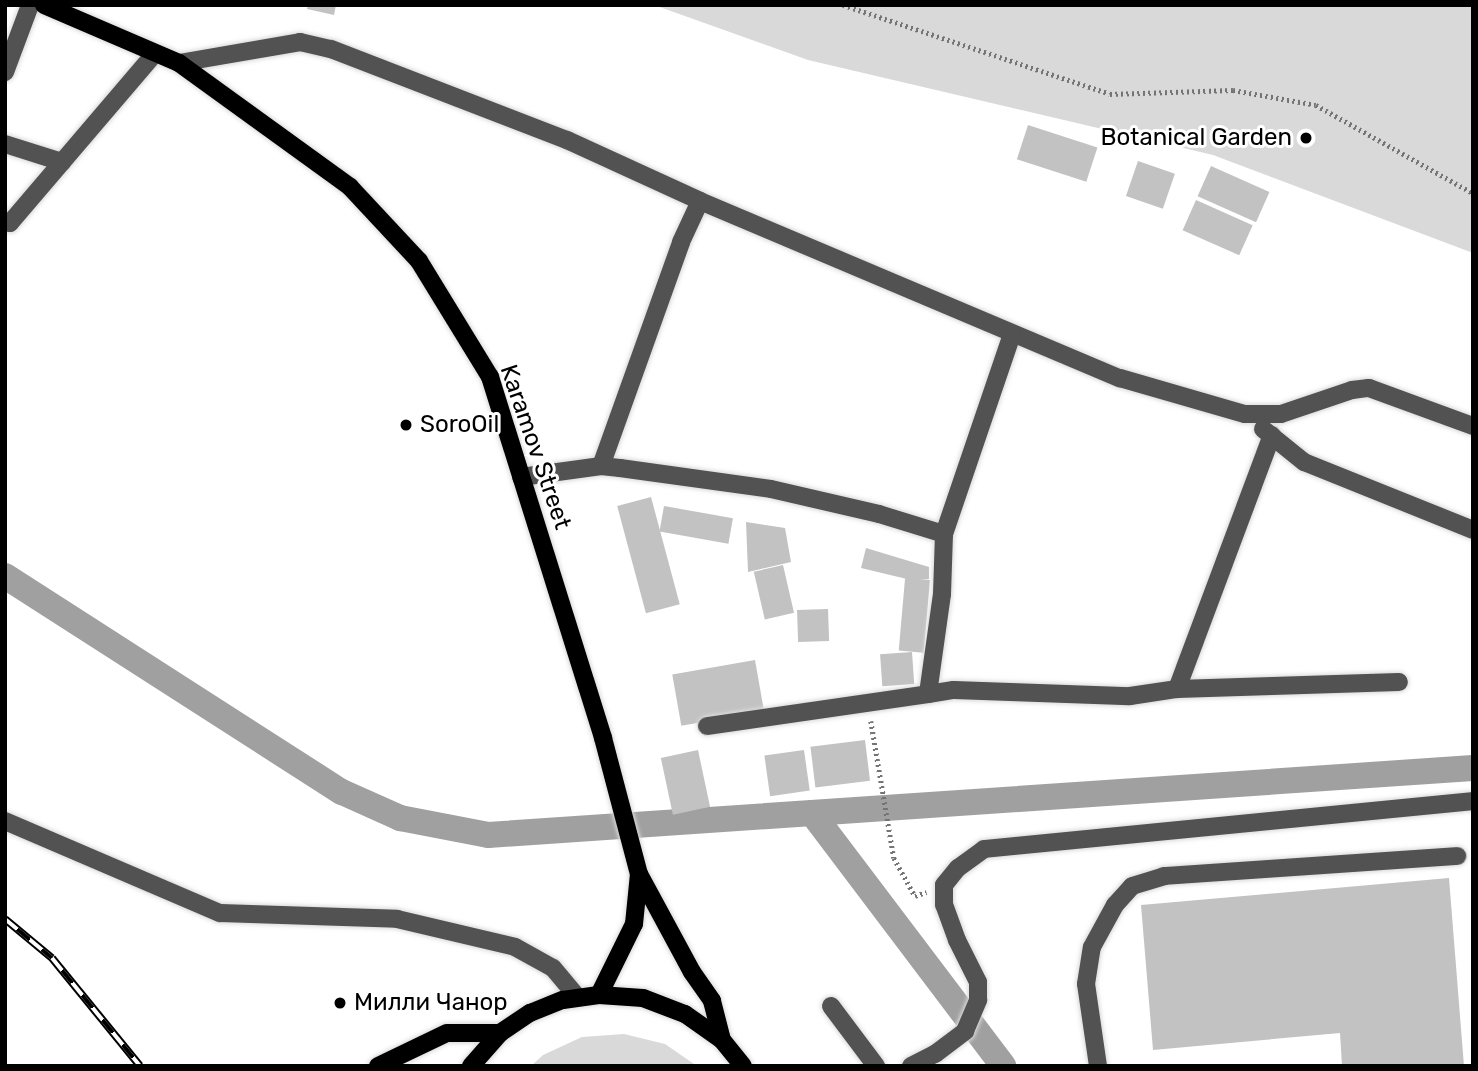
<!DOCTYPE html>
<html>
<head>
<meta charset="utf-8">
<style>
  body { margin:0 }
  #map { position:relative; width:1478px; height:1071px; overflow:hidden; background:#fff; font-family:Rubik,sans-serif }
  div>[style] { position:absolute }
  .green>* { inset:0; background:#d9d9d9 }
  .canal>* { height:26px; margin:-13px; padding:0 13px; transform-origin:13px; border-radius:13px; background:#a0a0a0 }
  .building>* { inset:0; background:#c2c2c2; transform-origin:0 0 }
  .path>* { height:4.5px; margin-top:-2.25px; transform-origin:0; background:repeating-linear-gradient(90deg,#747474 0 2px,transparent 0 5.5px) }
  .roads { filter:drop-shadow(0 0 2px #dbdbdb) drop-shadow(0 0 2px #dbdbdb) }
  .minor>* { height:18px; margin:-9px; padding:0 9px; transform-origin:9px; border-radius:9px; background:#525252 }
  .major>* { height:18px; margin:-9px; padding:0 9px; transform-origin:9px; border-radius:9px; background:#000 }
  .rail>* { height:8px; margin-top:-4px; transform-origin:0; background:repeating-linear-gradient(90deg,#fff 0 16px,#000 0 32px); box-sizing:border-box; border-block:2px solid #000 }
  .dots>* { width:19px; height:19px; translate:-50% -50%; box-sizing:border-box; border:4px solid #fff; border-radius:50% }
  span { translate:-50% -50%; white-space:nowrap; text-align:center; line-height:1.15; -webkit-text-stroke:6px #fff; paint-order:stroke }
  .poi-label { font-size:24px; color:#000 }
  .right { translate:-100% -50%; text-align:right }
  .left { translate:0 -50%; text-align:left }
  .street-label { font-size:24px; color:#000 }
  .frame { position:absolute; inset:0; border:7px solid #000; pointer-events:none }
</style>
</head>
<body>
<div id="map">
  <div class="green">
    <i style="clip-path:polygon(654px 5px,1473px 5px,1473px 253px,1213px 155px,808px 60px)"></i>
    <i style="clip-path:polygon(624px 1034px,665px 1044px,697px 1066px,531px 1066px,543px 1055px,582px 1037px)"></i>
  </div>
  <div class="canal">
    <i style="left:5px;top:576px;width:400px;rotate:32.7deg"></i>
    <i style="left:342px;top:792px;width:64px;rotate:24.1deg"></i>
    <i style="left:400px;top:818px;width:90px;rotate:10.9deg"></i>
    <i style="left:488px;top:835px;width:987px;rotate:-3.89deg"></i>
    <i style="left:812px;top:813px;width:317px;rotate:52.9deg"></i>
  </div>
  <div class="building">
    <i style="clip-path:polygon(308px 5px,336px 5px,334px 15px,307px 9px)"></i>
    <i style="left:1028px;top:125px;width:73px;height:36px;rotate:18deg"></i>
    <i style="left:1138px;top:161px;width:39px;height:37px;rotate:19deg"></i>
    <i style="left:1211px;top:166px;width:64px;height:33px;rotate:24deg"></i>
    <i style="left:1196px;top:200px;width:62px;height:33px;rotate:24deg"></i>
    <i style="left:651px;top:497px;width:111px;height:35px;rotate:75deg"></i>
    <i style="left:664px;top:506px;width:70px;height:26px;rotate:10deg"></i>
    <i style="clip-path:polygon(746px 522px,785px 528px,791px 562px,748px 572px)"></i>
    <i style="clip-path:polygon(866px 548px,929px 567px,929px 579px,911px 580px,861px 568px)"></i>
    <i style="left:783px;top:565px;width:49px;height:30px;rotate:77deg"></i>
    <i style="left:930px;top:580px;width:73px;height:25px;rotate:95deg"></i>
    <i style="left:828px;top:609px;width:32px;height:31px;rotate:88deg"></i>
    <i style="left:912px;top:652px;width:32px;height:32px;rotate:86deg"></i>
    <i style="left:755px;top:660px;width:52px;height:84px;rotate:80deg"></i>
    <i style="left:865px;top:740px;width:41px;height:55px;rotate:83deg"></i>
    <i style="left:698px;top:750px;width:58px;height:38px;rotate:78deg"></i>
    <i style="left:804px;top:750px;width:41px;height:40px;rotate:82deg"></i>
    <i style="clip-path:polygon(1449px 878px,1464px 1066px,1342px 1066px,1340px 1033px,1153px 1050px,1141px 905px)"></i>
  </div>
  <div class="path">
    <i style="left:843px;top:5px;width:281px;rotate:18.4deg"></i>
    <i style="left:1110px;top:94px;width:123px;rotate:-1.9deg"></i>
    <i style="left:1233px;top:90px;width:84px;rotate:10.2deg"></i>
    <i style="left:1316px;top:105px;width:180px;rotate:29.3deg"></i>
    <i style="left:871px;top:721px;width:139px;rotate:80.5deg"></i>
    <i style="left:894px;top:858px;width:43px;rotate:61.1deg"></i>
    <i style="left:915px;top:896px;width:12px;rotate:-20deg"></i>
  </div>
  <div class="roads">
    <div class="minor">
      <i style="left:179px;top:63px;width:123px;rotate:-9.8deg"></i>
      <i style="left:300px;top:42px;width:32px;rotate:13deg"></i>
      <i style="left:331px;top:49px;width:253px;rotate:21.1deg"></i>
      <i style="left:567px;top:140px;width:146px;rotate:24.6deg"></i>
      <i style="left:700px;top:201px;width:456px;rotate:22.9deg"></i>
      <i style="left:1120px;top:378px;width:130px;rotate:16.1deg"></i>
      <i style="left:1245px;top:414px;width:36px"></i>
      <i style="left:1281px;top:414px;width:75px;rotate:-18.7deg"></i>
      <i style="left:1352px;top:390px;width:17px;rotate:-7deg"></i>
      <i style="left:1369px;top:388px;width:111px;rotate:20.1deg"></i>
      <i style="left:5px;top:72px;width:72px;rotate:-69.5deg"></i>
      <i style="left:5px;top:144px;width:60px;rotate:17.5deg"></i>
      <i style="left:5px;top:222px;width:5px;rotate:11deg"></i>
      <i style="left:10px;top:223px;width:223px;rotate:-49.5deg"></i>
      <i style="left:1263px;top:429px;width:53px;rotate:38.8deg"></i>
      <i style="left:1304px;top:462px;width:182px;rotate:21.9deg"></i>
      <i style="left:601px;top:466px;width:238px;rotate:-70.3deg"></i>
      <i style="left:681px;top:242px;width:45px;rotate:-65.1deg"></i>
      <i style="left:521px;top:477px;width:81px;rotate:-7.8deg"></i>
      <i style="left:601px;top:466px;width:19px;rotate:6deg"></i>
      <i style="left:620px;top:468px;width:152px;rotate:7.9deg"></i>
      <i style="left:771px;top:489px;width:111px;rotate:13deg"></i>
      <i style="left:879px;top:514px;width:68px;rotate:17.1deg"></i>
      <i style="left:944px;top:534px;width:211px;rotate:-71.2deg"></i>
      <i style="left:944px;top:534px;width:60px;rotate:91.9deg"></i>
      <i style="left:942px;top:594px;width:101px;rotate:98deg"></i>
      <i style="left:928px;top:694px;width:26px;rotate:-9deg"></i>
      <i style="left:954px;top:690px;width:176px;rotate:2deg"></i>
      <i style="left:1130px;top:696px;width:48px;rotate:-8.5deg"></i>
      <i style="left:1177px;top:689px;width:222px;rotate:-1.8deg"></i>
      <i style="left:1177px;top:689px;width:271px;rotate:-69.5deg"></i>
      <i style="left:707px;top:726px;width:223px;rotate:-8.2deg"></i>
      <i style="left:5px;top:821px;width:234px;rotate:23.2deg"></i>
      <i style="left:220px;top:913px;width:177px;rotate:1.9deg"></i>
      <i style="left:397px;top:919px;width:121px;rotate:13.3deg"></i>
      <i style="left:515px;top:947px;width:43px;rotate:28.9deg"></i>
      <i style="left:553px;top:968px;width:38px;rotate:50deg"></i>
      <i style="left:831px;top:1006px;width:75px;rotate:53.1deg"></i>
      <i style="left:911px;top:1066px;width:27px;rotate:-27deg"></i>
      <i style="left:935px;top:1054px;width:38px;rotate:-37deg"></i>
      <i style="left:965px;top:1031px;width:34px;rotate:-67deg"></i>
      <i style="left:978px;top:1000px;width:18px;rotate:-90deg"></i>
      <i style="left:978px;top:982px;width:47px;rotate:-116.6deg"></i>
      <i style="left:957px;top:940px;width:37px;rotate:-110deg"></i>
      <i style="left:944px;top:905px;width:20px;rotate:-90deg"></i>
      <i style="left:944px;top:885px;width:22px;rotate:-51deg"></i>
      <i style="left:958px;top:868px;width:32px;rotate:-36deg"></i>
      <i style="left:984px;top:849px;width:491px;rotate:-5.6deg"></i>
      <i style="left:1098px;top:1066px;width:83px;rotate:-98.3deg"></i>
      <i style="left:1086px;top:984px;width:37px;rotate:-81deg"></i>
      <i style="left:1092px;top:947px;width:48px;rotate:-61.3deg"></i>
      <i style="left:1115px;top:905px;width:25px;rotate:-48deg"></i>
      <i style="left:1132px;top:886px;width:34px;rotate:-17deg"></i>
      <i style="left:1164px;top:876px;width:294px;rotate:-3.9deg"></i>
    </div>
    <div class="major">
      <i style="left:44px;top:5px;width:147px;rotate:23.2deg"></i>
      <i style="left:179px;top:63px;width:211px;rotate:35.9deg"></i>
      <i style="left:350px;top:187px;width:101px;rotate:47deg"></i>
      <i style="left:419px;top:261px;width:136px;rotate:58.5deg"></i>
      <i style="left:490px;top:377px;width:378px;rotate:72.6deg"></i>
      <i style="left:603px;top:738px;width:141px;rotate:75.2deg"></i>
      <i style="left:639px;top:874px;width:111px;rotate:61.6deg"></i>
      <i style="left:692px;top:972px;width:35px;rotate:55deg"></i>
      <i style="left:712px;top:1001px;width:40px;rotate:75.6deg"></i>
      <i style="left:599px;top:995px;width:79px;rotate:-63.8deg"></i>
      <i style="left:634px;top:924px;width:50px;rotate:-84.3deg"></i>
      <i style="left:378px;top:1066px;width:76px;rotate:-25.6deg"></i>
      <i style="left:447px;top:1033px;width:53px"></i>
      <i style="left:471px;top:1066px;width:44px;rotate:-48.7deg"></i>
      <i style="left:500px;top:1033px;width:36px;rotate:-34deg"></i>
      <i style="left:530px;top:1013px;width:35px;rotate:-22deg"></i>
      <i style="left:563px;top:1000px;width:36px;rotate:-8deg"></i>
      <i style="left:599px;top:995px;width:44px;rotate:3.9deg"></i>
      <i style="left:643px;top:998px;width:45px;rotate:20.9deg"></i>
      <i style="left:685px;top:1014px;width:45px;rotate:35.1deg"></i>
      <i style="left:722px;top:1040px;width:33px;rotate:51deg"></i>
    </div>
  </div>
  <div class="rail">
    <i style="left:5px;top:919px;width:61px;rotate:39.7deg"></i>
    <i style="left:52px;top:958px;width:139px;rotate:50.8deg"></i>
  </div>
  <div class="dots">
    <i style="left:1306px;top:138px;background:#000"></i>
    <i style="left:406px;top:425px;background:#000"></i>
    <i style="left:340px;top:1003px;background:#000"></i>
  </div>
  <div class="poi-label">
    <span class="right" style="left:1292px;top:138px">Botanical Garden</span>
    <span class="left" style="left:420px;top:425px">SoroOil</span>
    <span class="left" style="left:354px;top:1003px">Милли Чанор</span>
  </div>
  <div class="street-label">
    <span style="left:535px;top:447px;rotate:71deg">Karamov Street</span>
  </div>
  <div class="frame"></div>
</div>
</body>
</html>
